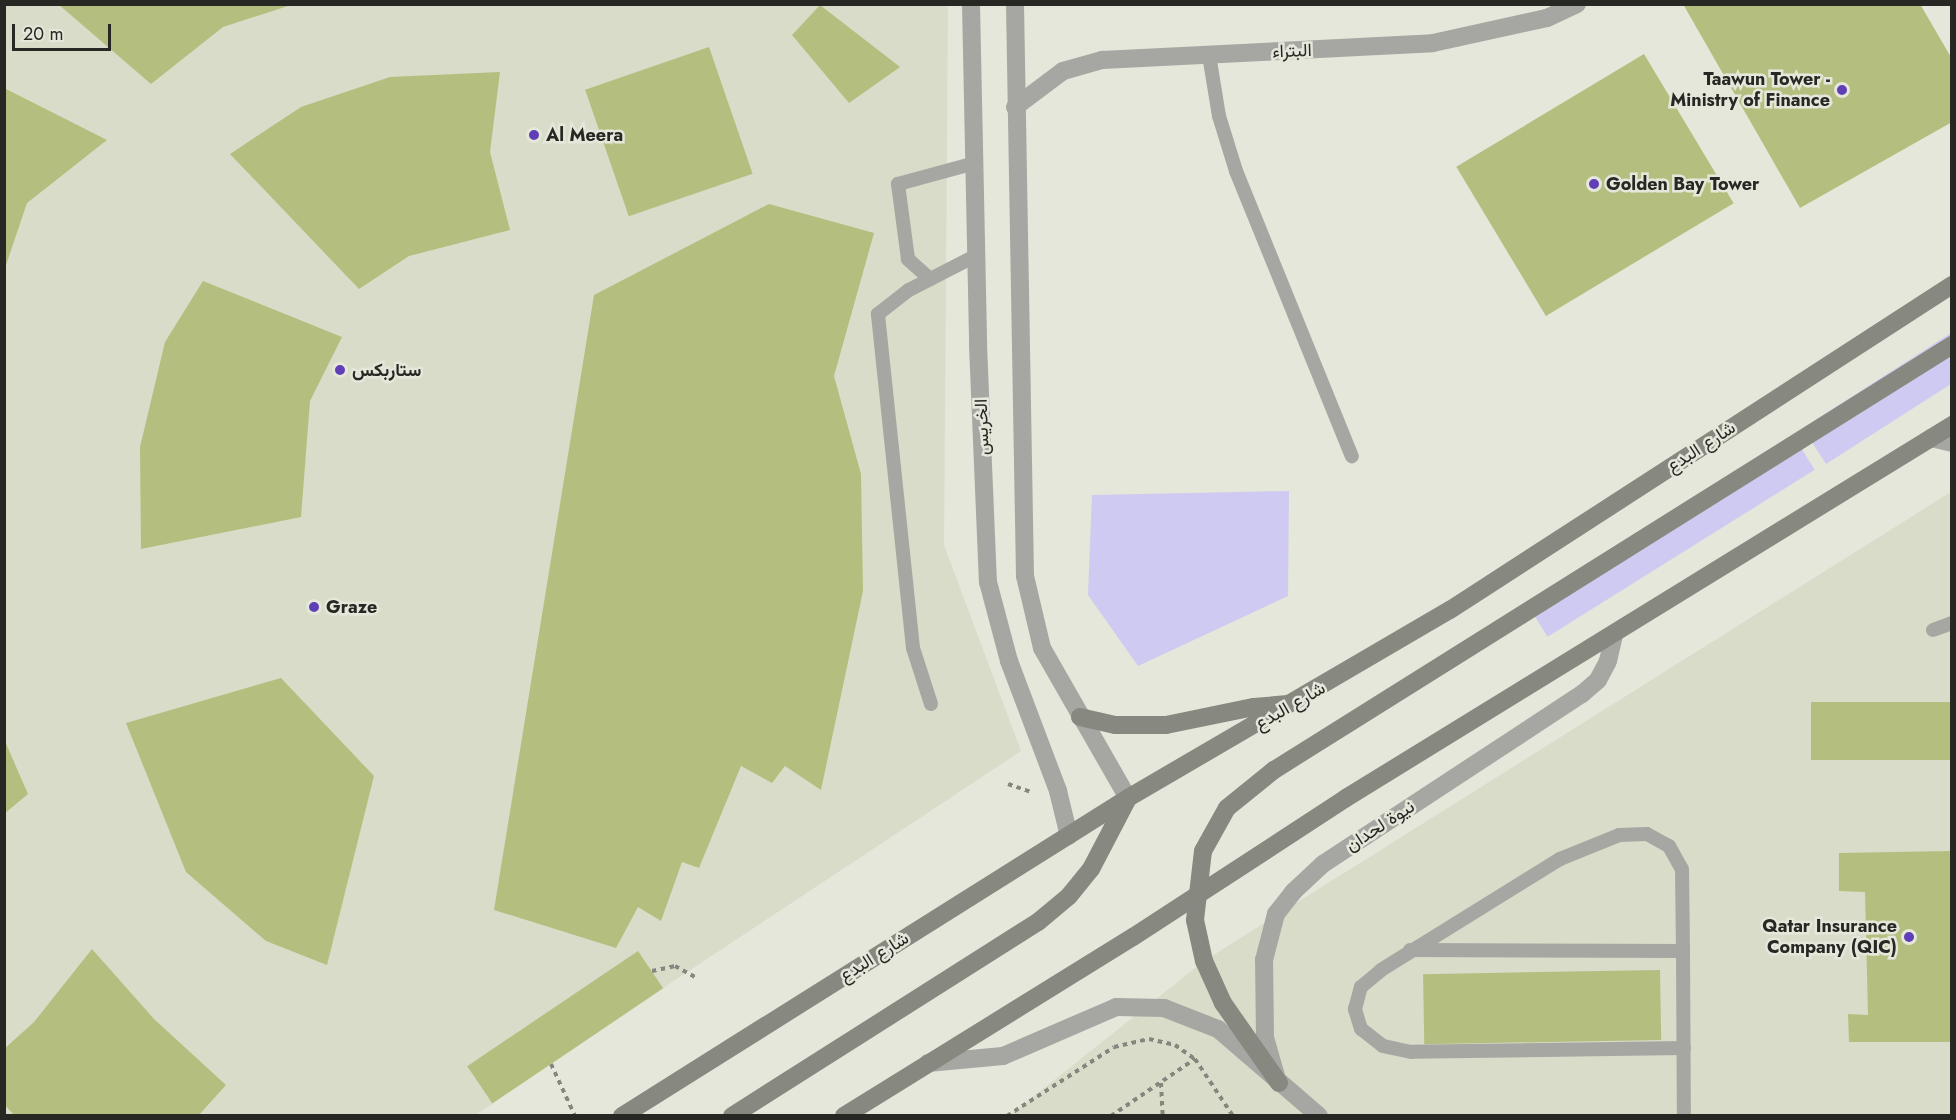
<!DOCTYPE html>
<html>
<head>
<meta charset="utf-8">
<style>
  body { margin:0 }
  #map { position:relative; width:1956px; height:1120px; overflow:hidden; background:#e4e7da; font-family:Jost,Vazirmatn,sans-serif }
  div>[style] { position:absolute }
  .built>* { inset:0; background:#d8dcc8 }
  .green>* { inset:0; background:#cfcaf1; transform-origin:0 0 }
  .building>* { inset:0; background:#b4bf7f; transform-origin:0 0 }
  .path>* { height:4px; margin-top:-2px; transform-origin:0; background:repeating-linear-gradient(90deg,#85877e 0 4.5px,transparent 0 9px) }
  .service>* { height:14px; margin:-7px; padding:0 7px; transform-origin:7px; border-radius:7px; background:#a6a7a2 }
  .minor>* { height:18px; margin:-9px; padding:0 9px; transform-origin:9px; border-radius:9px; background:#a6a7a2 }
  .secondary>* { height:18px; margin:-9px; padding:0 9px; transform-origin:9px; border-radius:9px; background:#878981 }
  .dots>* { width:16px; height:16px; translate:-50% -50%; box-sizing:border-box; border:3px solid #e4e7da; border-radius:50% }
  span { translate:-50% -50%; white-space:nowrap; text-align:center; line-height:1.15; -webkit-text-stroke:5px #e4e7da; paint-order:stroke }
  .street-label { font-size:18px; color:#272823 }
  .poi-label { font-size:18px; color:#272823; font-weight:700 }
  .right { translate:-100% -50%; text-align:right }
  .left { translate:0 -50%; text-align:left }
  .frame { position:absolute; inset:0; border:6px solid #272823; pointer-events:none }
  .scale { position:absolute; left:12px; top:24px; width:99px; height:27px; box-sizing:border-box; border:3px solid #272823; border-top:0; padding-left:8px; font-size:18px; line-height:21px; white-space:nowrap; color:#272823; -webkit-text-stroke:4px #e4e7da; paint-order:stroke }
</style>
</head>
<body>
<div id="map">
  <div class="built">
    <i style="clip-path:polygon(5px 5px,948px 5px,944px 545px,1021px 751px,663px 988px,637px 952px,468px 1067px,493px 1104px,475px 1115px,5px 1116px)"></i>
    <i style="clip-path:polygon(1951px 492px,1951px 1115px,1009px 1116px,1204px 961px)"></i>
  </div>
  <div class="green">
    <i style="clip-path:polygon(1951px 333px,1951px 384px,1826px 464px,1803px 428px)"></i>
    <i style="left:1793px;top:435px;width:41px;height:315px;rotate:58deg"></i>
    <i style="clip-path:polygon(1289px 491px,1288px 596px,1138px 666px,1088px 595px,1092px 495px)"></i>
  </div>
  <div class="building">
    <i style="clip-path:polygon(58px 4px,291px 4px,291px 5px,223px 27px,151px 84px)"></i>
    <i style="clip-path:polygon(1683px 4px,1920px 4px,1952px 59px,1952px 122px,1800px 208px)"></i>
    <i style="clip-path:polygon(820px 5px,900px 67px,849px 103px,792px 35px)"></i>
    <i style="left:709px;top:47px;width:134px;height:131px;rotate:71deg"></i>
    <i style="left:1644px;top:54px;width:174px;height:219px;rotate:59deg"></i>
    <i style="clip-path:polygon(500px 72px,490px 152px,510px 230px,409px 256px,359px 289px,230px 154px,301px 107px,390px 77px)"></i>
    <i style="clip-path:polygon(4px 88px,107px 140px,27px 203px,5px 268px)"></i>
    <i style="clip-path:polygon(769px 204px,874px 233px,834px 376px,861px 474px,863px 591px,821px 790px,785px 766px,772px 783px,741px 766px,699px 868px,682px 862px,661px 921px,638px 907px,616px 948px,494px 910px,594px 295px)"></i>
    <i style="clip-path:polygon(203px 281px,342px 337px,310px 401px,301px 517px,141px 549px,140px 447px,165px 342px)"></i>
    <i style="clip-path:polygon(281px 678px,374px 776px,327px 965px,266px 941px,186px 872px,126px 723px)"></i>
    <i style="left:1952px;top:702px;width:58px;height:141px;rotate:90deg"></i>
    <i style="clip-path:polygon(4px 739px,28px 794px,4px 814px)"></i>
    <i style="clip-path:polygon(1952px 851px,1952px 1042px,1849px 1042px,1848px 1014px,1868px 1015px,1865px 892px,1839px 891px,1839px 853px)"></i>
    <i style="clip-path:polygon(92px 949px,154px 1019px,226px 1085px,198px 1116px,15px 1116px,4px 1104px,4px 1049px,34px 1022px)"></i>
    <i style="left:638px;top:951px;width:45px;height:206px;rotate:56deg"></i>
    <i style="left:1660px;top:970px;width:70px;height:237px;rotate:89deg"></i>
  </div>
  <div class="path">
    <i style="left:1008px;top:784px;width:24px;rotate:19deg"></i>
    <i style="left:652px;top:971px;width:24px;rotate:-12deg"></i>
    <i style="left:675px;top:966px;width:25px;rotate:29deg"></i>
    <i style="left:551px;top:1064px;width:57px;rotate:65.2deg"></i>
    <i style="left:1161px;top:1083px;width:33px;rotate:87deg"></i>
    <i style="left:1007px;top:1116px;width:127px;rotate:-32.8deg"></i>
    <i style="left:1114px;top:1047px;width:36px;rotate:-13deg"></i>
    <i style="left:1149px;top:1039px;width:27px;rotate:13deg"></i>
    <i style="left:1175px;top:1045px;width:24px;rotate:35deg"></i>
    <i style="left:1195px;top:1059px;width:69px;rotate:56.3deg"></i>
    <i style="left:1111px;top:1116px;width:102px;rotate:-34.2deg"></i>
  </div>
  <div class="service">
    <i style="left:1209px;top:55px;width:62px;rotate:80.7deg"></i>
    <i style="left:1219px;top:116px;width:58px;rotate:72.8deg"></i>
    <i style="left:1236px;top:171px;width:308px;rotate:67.9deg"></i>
    <i style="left:930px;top:279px;width:30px;rotate:-138deg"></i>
    <i style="left:908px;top:259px;width:76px;rotate:-97.6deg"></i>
    <i style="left:898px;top:184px;width:80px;rotate:-15.3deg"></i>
    <i style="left:1933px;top:630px;width:20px;rotate:-20deg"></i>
    <i style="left:931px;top:704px;width:59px;rotate:-107.8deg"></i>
    <i style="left:913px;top:648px;width:336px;rotate:-96deg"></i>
    <i style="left:878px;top:314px;width:39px;rotate:-38deg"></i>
    <i style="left:909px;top:290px;width:76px;rotate:-27.2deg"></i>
    <i style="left:1410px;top:950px;width:273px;rotate:0.2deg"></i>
    <i style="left:1684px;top:1048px;width:273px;rotate:179.2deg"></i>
    <i style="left:1411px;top:1052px;width:29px;rotate:-168deg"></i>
    <i style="left:1383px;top:1046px;width:28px;rotate:-142deg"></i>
    <i style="left:1361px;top:1029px;width:21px;rotate:-107deg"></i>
    <i style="left:1355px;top:1009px;width:23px;rotate:-75deg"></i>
    <i style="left:1361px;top:987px;width:26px;rotate:-40deg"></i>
    <i style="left:1381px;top:970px;width:211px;rotate:-31.8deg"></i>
    <i style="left:1560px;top:859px;width:64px;rotate:-22.1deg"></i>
    <i style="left:1619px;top:835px;width:28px;rotate:-2deg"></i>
    <i style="left:1647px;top:834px;width:25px;rotate:29deg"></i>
    <i style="left:1669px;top:846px;width:26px;rotate:61deg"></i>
    <i style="left:1682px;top:869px;width:82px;rotate:89.3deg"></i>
    <i style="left:1683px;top:951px;width:165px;rotate:89.7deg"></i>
  </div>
  <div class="minor">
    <i style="left:971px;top:4px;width:341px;rotate:88.8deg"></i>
    <i style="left:978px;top:345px;width:237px;rotate:87.6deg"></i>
    <i style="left:988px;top:582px;width:82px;rotate:75.1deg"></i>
    <i style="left:1009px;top:661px;width:139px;rotate:69.3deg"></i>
    <i style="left:1058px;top:791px;width:46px;rotate:76.3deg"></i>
    <i style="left:1015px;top:4px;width:572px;rotate:89deg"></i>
    <i style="left:1025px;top:576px;width:74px;rotate:76.7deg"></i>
    <i style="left:1042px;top:648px;width:173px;rotate:60.2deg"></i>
    <i style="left:1015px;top:107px;width:60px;rotate:-36.9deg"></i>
    <i style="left:1063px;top:71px;width:41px;rotate:-15.8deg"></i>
    <i style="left:1102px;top:60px;width:331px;rotate:-2.9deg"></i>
    <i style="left:1433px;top:43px;width:117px;rotate:-12.4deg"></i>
    <i style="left:1547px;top:18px;width:33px;rotate:-25deg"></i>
    <i style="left:1931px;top:438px;width:22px;rotate:13deg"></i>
    <i style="left:928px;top:1063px;width:75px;rotate:-5.3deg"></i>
    <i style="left:1003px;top:1056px;width:123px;rotate:-23.4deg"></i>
    <i style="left:1116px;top:1007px;width:48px;rotate:1.2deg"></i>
    <i style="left:1164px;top:1008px;width:58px;rotate:21.3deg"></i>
    <i style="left:1218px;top:1029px;width:133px;rotate:40.7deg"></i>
    <i style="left:1276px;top:1076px;width:40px;rotate:-106deg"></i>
    <i style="left:1265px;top:1038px;width:78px;rotate:-90.7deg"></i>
    <i style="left:1264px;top:960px;width:48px;rotate:-75.4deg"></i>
    <i style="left:1276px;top:914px;width:28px;rotate:-52deg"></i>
    <i style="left:1293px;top:892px;width:41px;rotate:-43deg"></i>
    <i style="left:1323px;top:864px;width:310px;rotate:-33.3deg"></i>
    <i style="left:1582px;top:694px;width:21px;rotate:-41deg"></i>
    <i style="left:1598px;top:680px;width:21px;rotate:-62deg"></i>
    <i style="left:1608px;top:661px;width:26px;rotate:-77deg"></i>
  </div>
  <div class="secondary">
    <i style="left:1080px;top:717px;width:36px;rotate:13deg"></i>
    <i style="left:1115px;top:725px;width:51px"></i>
    <i style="left:1166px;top:725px;width:90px;rotate:-11.6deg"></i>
    <i style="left:1254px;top:707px;width:34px;rotate:-5deg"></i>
    <i style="left:1279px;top:1083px;width:98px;rotate:-125deg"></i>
    <i style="left:1223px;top:1003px;width:46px;rotate:-114.3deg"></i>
    <i style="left:1204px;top:961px;width:42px;rotate:-102.4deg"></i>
    <i style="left:1195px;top:920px;width:69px;rotate:-83.4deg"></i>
    <i style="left:1203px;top:851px;width:49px;rotate:-60.8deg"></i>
    <i style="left:1227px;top:808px;width:60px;rotate:-39deg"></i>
    <i style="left:1274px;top:770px;width:800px;rotate:-32.08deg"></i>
    <i style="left:622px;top:1116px;width:598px;rotate:-32.15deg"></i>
    <i style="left:1128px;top:798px;width:373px;rotate:-30.3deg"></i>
    <i style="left:1450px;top:610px;width:598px;rotate:-32.92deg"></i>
    <i style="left:732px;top:1116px;width:362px;rotate:-32.4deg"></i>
    <i style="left:1038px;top:922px;width:40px;rotate:-40deg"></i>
    <i style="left:1069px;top:896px;width:35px;rotate:-51deg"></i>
    <i style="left:1091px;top:869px;width:78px;rotate:-62.4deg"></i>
    <i style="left:844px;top:1116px;width:340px;rotate:-31.8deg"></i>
    <i style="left:1133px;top:937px;width:254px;rotate:-33.1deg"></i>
    <i style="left:1346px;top:798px;width:712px;rotate:-31.61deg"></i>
  </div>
  <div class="dots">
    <i style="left:1842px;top:90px;background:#603eb6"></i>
    <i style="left:534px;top:135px;background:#603eb6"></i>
    <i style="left:1594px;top:184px;background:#603eb6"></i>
    <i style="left:340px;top:370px;background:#603eb6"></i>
    <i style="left:314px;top:607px;background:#603eb6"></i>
    <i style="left:1909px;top:937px;background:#603eb6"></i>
  </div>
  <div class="street-label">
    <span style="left:1292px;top:51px;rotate:-2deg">البتراء</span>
    <span style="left:982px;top:427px;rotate:-92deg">الخريس</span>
    <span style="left:1701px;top:447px;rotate:-33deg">شارع البدع</span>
    <span style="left:1290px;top:706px;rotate:-30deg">شارع البدع</span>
    <span style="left:1380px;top:826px;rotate:-33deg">نيوة لحدان</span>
    <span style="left:874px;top:957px;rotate:-32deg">شارع البدع</span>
  </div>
  <div class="poi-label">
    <span class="right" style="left:1830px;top:90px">Taawun Tower -<br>Ministry of Finance</span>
    <span class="left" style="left:546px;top:135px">Al Meera</span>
    <span class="left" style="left:1606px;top:184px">Golden Bay Tower</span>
    <span class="left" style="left:352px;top:370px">ستاربكس</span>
    <span class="left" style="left:326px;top:607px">Graze</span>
    <span class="right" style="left:1897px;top:937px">Qatar Insurance<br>Company (QIC)</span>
  </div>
  <div class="frame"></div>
  <div class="scale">20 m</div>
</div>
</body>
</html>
